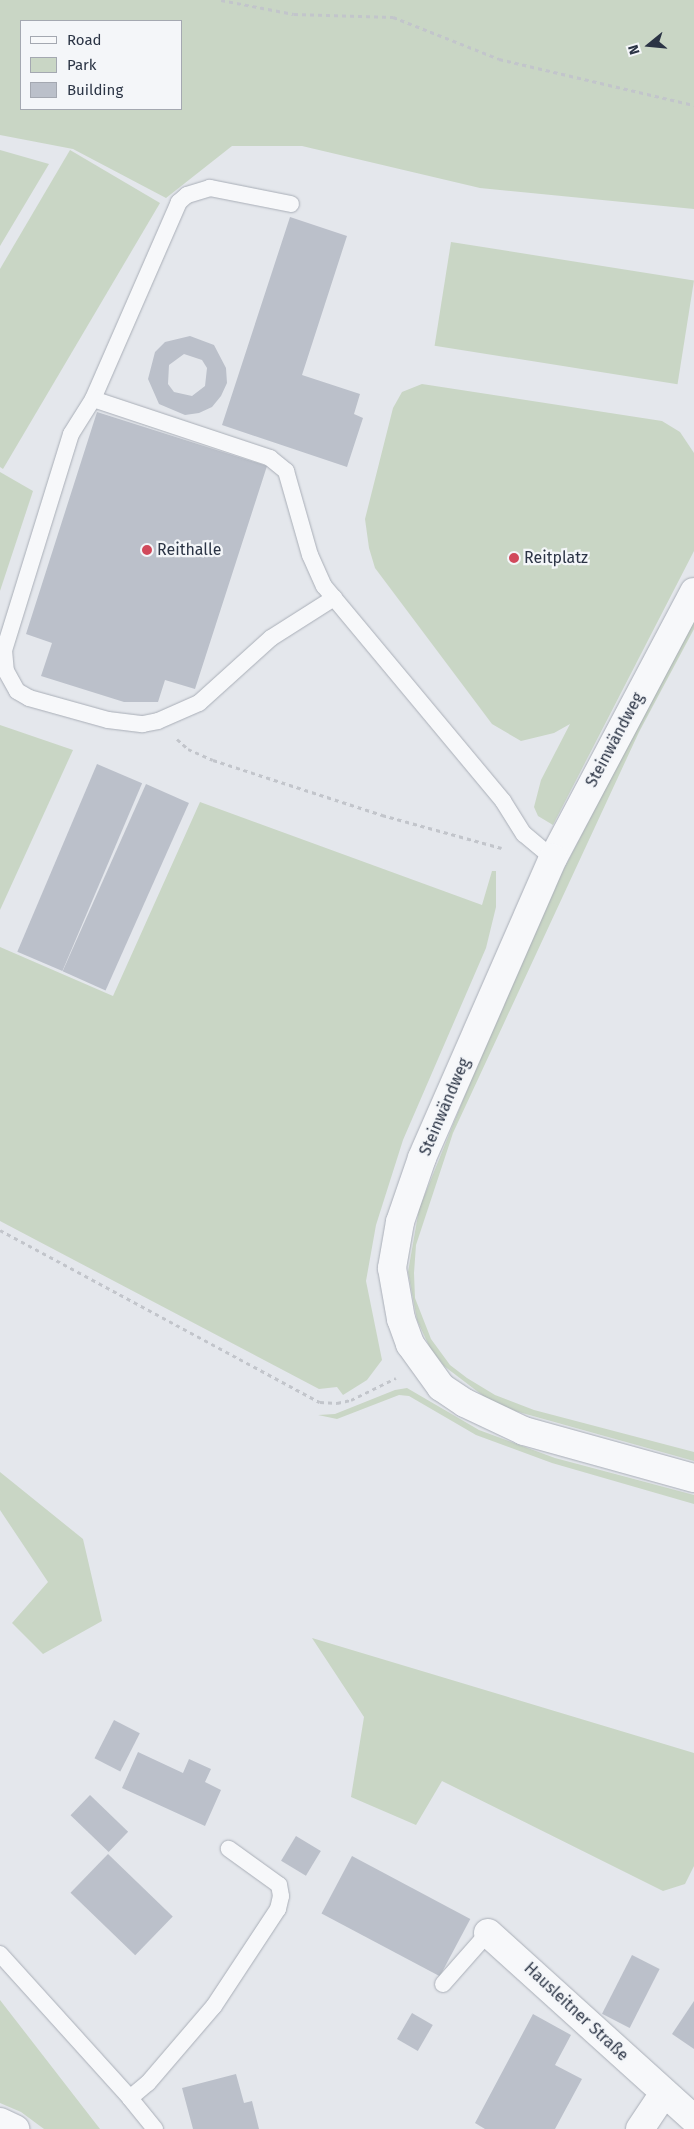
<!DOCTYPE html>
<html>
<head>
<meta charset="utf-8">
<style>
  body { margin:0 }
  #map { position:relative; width:694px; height:2129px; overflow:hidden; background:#e4e7ec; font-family:"Fira Sans",sans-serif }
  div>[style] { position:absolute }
  .green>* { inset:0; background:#c9d6c5; transform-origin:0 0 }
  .building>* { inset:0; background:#bbc0ca; transform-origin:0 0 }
  .path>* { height:3px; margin-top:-1.5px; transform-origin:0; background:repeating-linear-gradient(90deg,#c2c5cb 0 4px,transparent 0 8px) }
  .roads { filter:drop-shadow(0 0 1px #a9aeb7) drop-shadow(0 0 1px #a9aeb7) }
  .lane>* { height:16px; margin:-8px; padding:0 8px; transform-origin:8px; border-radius:8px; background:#f7f8fa }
  .street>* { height:28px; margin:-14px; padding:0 14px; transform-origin:14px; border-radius:14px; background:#f7f8fa }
  .dots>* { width:14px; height:14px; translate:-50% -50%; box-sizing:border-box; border:2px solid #f4f6f9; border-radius:50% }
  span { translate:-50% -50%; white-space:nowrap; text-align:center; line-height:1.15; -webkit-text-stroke:4.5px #f4f6f9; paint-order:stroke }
  .poi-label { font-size:16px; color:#2b3445 }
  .left { translate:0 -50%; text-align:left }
  .street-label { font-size:16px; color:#2b3445 }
  .legend { position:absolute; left:20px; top:20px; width:162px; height:90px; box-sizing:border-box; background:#f4f6f9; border:1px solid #a4a8b1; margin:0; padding:6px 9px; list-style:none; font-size:15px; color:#2b3445 }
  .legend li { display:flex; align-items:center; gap:10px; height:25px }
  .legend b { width:25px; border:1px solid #a4a8b1 }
  .north { position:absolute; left:624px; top:20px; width:50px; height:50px; -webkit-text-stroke:4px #f4f6f9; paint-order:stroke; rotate:253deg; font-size:14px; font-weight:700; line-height:20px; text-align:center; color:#2b3445 }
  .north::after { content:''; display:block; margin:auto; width:18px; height:22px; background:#2b3445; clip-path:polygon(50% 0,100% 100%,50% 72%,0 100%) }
</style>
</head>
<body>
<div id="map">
  <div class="green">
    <i style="clip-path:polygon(evenodd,0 0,694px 0,694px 209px,480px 188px,302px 146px,232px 146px,166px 198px,73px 149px,0 135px,0 0,21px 21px,181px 21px,181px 109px,21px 109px,21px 21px)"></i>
    <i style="clip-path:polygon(0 150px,49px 164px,0 246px)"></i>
    <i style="clip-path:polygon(70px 150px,160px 203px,3px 469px,0 467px,0 269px)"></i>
    <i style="left:451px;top:242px;width:246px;height:105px;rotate:9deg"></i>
    <i style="clip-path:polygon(422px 384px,662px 421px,680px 432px,694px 453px,694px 551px,553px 825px,538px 816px,534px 807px,541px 780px,570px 724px,554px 733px,521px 741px,492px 724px,375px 568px,369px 548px,365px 519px,393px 408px,402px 392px)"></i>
    <i style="clip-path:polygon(0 472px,33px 491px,0 591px)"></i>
    <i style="clip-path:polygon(694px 618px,694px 629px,639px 732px,453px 1133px,416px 1245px,414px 1273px,415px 1298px,431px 1339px,450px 1365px,467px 1378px,495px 1395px,534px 1410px,694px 1452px,694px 1461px,515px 1411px,486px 1398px,444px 1366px,430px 1348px,417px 1320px,408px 1272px,419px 1209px,486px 1043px,553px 890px)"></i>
    <i style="clip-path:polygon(0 725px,73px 750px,0 910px)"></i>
    <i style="clip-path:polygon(200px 802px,482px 905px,492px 871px,496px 871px,496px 907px,486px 948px,403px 1140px,376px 1225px,366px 1281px,382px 1360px,367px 1380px,343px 1395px,337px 1387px,319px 1389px,0 1221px,0 947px,113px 996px)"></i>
    <i style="clip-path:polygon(407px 1388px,479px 1430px,555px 1458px,694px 1495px,694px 1504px,552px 1463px,476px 1435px,409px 1396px,399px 1395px,337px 1419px,318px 1415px,335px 1414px,395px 1390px)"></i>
    <i style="clip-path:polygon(0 1472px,83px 1539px,102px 1621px,43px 1654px,12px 1623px,48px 1582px,0 1510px)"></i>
    <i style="clip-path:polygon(312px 1638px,694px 1753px,694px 1866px,685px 1884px,663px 1891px,442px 1781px,416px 1825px,351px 1797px,364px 1717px)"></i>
    <i style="clip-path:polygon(0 2000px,100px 2129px,44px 2129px,21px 2112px,0 2103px)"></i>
  </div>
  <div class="building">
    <i style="clip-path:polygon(290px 217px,347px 236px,302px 375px,360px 394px,354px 414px,363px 418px,347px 467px,222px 425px)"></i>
    <i style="clip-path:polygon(evenodd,190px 336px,214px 345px,226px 368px,227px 383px,221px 396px,212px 407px,199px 413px,185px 415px,159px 404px,148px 379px,155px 352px,165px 342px,190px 336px,184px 354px,202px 360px,207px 368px,205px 386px,192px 396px,174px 392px,168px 384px,169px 365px,184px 354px)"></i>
    <i style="clip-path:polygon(97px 412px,267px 466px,195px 689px,165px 680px,158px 702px,124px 702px,41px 676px,52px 643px,26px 634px)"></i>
    <i style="left:97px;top:764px;width:49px;height:204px;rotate:23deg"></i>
    <i style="left:146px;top:784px;width:47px;height:205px;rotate:24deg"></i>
    <i style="left:114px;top:1720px;width:29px;height:43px;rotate:27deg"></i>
    <i style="clip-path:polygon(138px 1752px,183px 1773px,189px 1759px,211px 1769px,205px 1782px,221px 1790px,205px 1826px,122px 1788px)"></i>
    <i style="left:90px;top:1795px;width:53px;height:28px;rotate:44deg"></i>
    <i style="left:296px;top:1836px;width:29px;height:29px;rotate:31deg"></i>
    <i style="left:108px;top:1854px;width:90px;height:54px;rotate:44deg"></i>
    <i style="left:352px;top:1856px;width:134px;height:65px;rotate:28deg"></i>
    <i style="left:632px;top:1955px;width:31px;height:66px;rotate:27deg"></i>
    <i style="clip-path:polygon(694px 2001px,694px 2049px,672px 2034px)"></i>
    <i style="left:412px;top:2013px;width:24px;height:30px;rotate:30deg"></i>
    <i style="clip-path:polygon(533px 2014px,571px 2035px,555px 2065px,582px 2079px,555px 2129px,485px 2129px,475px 2123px)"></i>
    <i style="clip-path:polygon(236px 2074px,244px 2103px,252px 2101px,259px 2129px,193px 2129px,182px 2088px)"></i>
  </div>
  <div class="path">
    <i style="left:221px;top:0;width:74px;rotate:10.9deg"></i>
    <i style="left:294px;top:14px;width:99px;rotate:1.7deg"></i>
    <i style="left:393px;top:17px;width:114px;rotate:21.6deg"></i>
    <i style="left:499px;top:59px;width:200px;rotate:13.3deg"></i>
    <i style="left:177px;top:739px;width:15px;rotate:42deg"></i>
    <i style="left:188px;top:749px;width:27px;rotate:24deg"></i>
    <i style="left:213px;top:760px;width:178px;rotate:18deg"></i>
    <i style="left:382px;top:815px;width:124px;rotate:15.4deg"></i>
    <i style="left:0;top:1230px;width:363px;rotate:28.3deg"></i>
    <i style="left:320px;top:1402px;width:17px;rotate:3deg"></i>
    <i style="left:337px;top:1403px;width:14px;rotate:-12deg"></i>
    <i style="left:351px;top:1400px;width:50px;rotate:-26.1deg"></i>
  </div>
  <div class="roads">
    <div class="lane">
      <i style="left:291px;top:204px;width:83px;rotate:-168.8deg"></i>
      <i style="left:210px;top:188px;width:24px;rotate:163deg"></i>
      <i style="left:187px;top:195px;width:11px;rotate:139deg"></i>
      <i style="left:179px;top:202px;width:215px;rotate:113.6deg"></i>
      <i style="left:93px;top:399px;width:41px;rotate:122.2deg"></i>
      <i style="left:71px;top:434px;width:226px;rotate:107.2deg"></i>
      <i style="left:4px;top:650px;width:21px;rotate:85deg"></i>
      <i style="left:6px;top:671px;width:23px;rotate:61deg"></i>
      <i style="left:17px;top:691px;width:14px;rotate:30deg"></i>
      <i style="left:29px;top:698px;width:82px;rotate:15.6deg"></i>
      <i style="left:108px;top:720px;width:35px;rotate:7deg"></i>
      <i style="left:143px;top:724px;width:15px;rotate:-11deg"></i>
      <i style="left:158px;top:721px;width:45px;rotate:-23.7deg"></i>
      <i style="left:199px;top:703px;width:97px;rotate:-42.1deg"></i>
      <i style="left:271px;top:638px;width:75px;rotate:-32.4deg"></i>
      <i style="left:93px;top:399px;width:187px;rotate:18.4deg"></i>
      <i style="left:270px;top:458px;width:21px;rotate:39deg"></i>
      <i style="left:286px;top:471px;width:87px;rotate:74.1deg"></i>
      <i style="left:310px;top:555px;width:34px;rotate:66deg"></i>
      <i style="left:324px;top:586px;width:280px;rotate:50.2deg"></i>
      <i style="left:503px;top:801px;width:39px;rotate:58deg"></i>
      <i style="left:524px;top:834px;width:38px;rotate:40deg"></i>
      <i style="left:0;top:1954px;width:194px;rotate:47.9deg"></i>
      <i style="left:443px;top:1984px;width:68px;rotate:-48.6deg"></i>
      <i style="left:155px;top:2129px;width:40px;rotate:-129deg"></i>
      <i style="left:130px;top:2098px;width:23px;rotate:-40deg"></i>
      <i style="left:148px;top:2083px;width:101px;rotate:-49.4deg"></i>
      <i style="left:214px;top:2006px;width:116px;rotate:-56.6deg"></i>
      <i style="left:278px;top:1909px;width:13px;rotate:-77deg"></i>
      <i style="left:281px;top:1896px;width:11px;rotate:-100deg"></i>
      <i style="left:279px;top:1885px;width:62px;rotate:-144.2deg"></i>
    </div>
    <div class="street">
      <i style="left:694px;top:592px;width:301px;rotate:117.9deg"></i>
      <i style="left:553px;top:858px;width:327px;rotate:113.6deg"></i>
      <i style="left:422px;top:1158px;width:68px;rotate:109deg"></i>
      <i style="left:400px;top:1222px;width:47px;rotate:99.9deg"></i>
      <i style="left:392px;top:1268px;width:52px;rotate:80deg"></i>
      <i style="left:401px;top:1319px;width:27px;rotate:70deg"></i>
      <i style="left:410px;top:1344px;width:53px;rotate:54.2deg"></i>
      <i style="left:441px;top:1387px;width:29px;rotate:34deg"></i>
      <i style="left:465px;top:1403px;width:65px;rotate:25.4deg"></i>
      <i style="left:524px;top:1431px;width:176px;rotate:15.5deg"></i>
      <i style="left:488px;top:1933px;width:278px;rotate:42.1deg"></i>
      <i style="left:0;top:2122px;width:17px;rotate:25deg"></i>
      <i style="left:640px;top:2129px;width:43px;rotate:-56.3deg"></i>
    </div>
  </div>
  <div class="dots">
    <i style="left:147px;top:550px;background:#d1495b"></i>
    <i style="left:514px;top:558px;background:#d1495b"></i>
  </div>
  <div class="poi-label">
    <span class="left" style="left:157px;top:550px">Reithalle</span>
    <span class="left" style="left:524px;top:558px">Reitplatz</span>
  </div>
  <div class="street-label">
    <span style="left:615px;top:740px;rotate:-62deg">Steinwändweg</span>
    <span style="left:445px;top:1107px;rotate:-67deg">Steinwändweg</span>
    <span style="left:576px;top:2012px;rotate:43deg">Hausleitner Straße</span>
  </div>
  <ul class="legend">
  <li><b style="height:6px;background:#f7f8fa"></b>Road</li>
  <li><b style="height:14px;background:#c9d6c5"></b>Park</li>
  <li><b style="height:14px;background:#bbc0ca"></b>Building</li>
  </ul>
  <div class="north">N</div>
</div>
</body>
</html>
